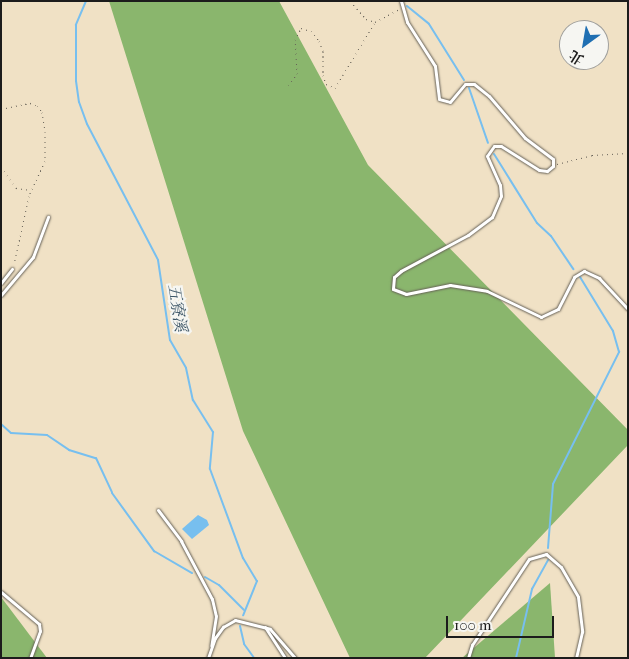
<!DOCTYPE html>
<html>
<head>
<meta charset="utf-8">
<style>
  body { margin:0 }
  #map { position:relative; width:629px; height:659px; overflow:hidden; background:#f0e1c5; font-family:"IM FELL French Canon","Noto Serif TC",serif }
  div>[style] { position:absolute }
  .forest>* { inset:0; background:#8ab66d }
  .water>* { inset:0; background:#77bfef }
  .stream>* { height:2px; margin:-1px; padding:0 1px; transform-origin:1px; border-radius:1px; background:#77bfef }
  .path>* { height:1px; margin-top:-0.5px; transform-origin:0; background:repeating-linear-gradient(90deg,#666157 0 1px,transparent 0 5px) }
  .roads { filter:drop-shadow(0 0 1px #666157) drop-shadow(0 0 1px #666157) }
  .lane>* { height:3px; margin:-1.5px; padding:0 1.5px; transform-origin:1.5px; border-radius:1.5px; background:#fff }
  span { translate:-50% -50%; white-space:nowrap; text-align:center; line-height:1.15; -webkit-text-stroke:4.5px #f6f6f2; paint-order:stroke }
  .water-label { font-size:16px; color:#3c5566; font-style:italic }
  .frame { position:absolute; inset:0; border:2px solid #1c1c1c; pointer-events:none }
  .north { position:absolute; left:559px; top:20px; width:50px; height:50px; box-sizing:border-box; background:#f6f6f2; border:1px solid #9f9f9c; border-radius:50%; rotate:212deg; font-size:14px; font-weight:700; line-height:20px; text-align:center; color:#1c1c1c }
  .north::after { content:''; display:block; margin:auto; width:18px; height:22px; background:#1f6fb2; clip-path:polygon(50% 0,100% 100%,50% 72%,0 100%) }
  .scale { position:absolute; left:446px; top:616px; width:108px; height:22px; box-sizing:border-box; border:2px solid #1c1c1c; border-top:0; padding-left:6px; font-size:15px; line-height:18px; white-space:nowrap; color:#1c1c1c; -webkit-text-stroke:4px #f6f6f2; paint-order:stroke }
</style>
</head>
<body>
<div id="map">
  <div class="forest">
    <i style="clip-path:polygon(109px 1px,279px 1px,368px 165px,628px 430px,628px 445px,425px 658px,350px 658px,243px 431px)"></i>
    <i style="clip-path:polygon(550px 583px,555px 658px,462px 658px)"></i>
    <i style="clip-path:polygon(1px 597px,47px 658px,1px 658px)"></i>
  </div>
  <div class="water">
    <i style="clip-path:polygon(198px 515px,207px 520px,209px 525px,192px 539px,182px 529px)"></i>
  </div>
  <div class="stream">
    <i style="left:86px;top:1px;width:26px;rotate:113deg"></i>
    <i style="left:76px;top:25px;width:56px;rotate:90deg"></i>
    <i style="left:76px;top:81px;width:21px;rotate:82deg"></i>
    <i style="left:79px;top:102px;width:23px;rotate:70deg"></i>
    <i style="left:87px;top:124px;width:153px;rotate:62.4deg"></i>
    <i style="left:158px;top:260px;width:81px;rotate:81.5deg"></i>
    <i style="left:170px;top:340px;width:32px;rotate:60deg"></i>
    <i style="left:186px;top:368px;width:33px;rotate:78deg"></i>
    <i style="left:193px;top:400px;width:38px;rotate:58deg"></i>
    <i style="left:213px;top:432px;width:37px;rotate:95deg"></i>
    <i style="left:210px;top:469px;width:95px;rotate:69.7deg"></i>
    <i style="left:243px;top:558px;width:27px;rotate:59deg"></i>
    <i style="left:257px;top:581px;width:37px;rotate:112deg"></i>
    <i style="left:407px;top:6px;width:28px;rotate:39deg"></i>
    <i style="left:429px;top:24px;width:66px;rotate:58deg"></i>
    <i style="left:469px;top:88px;width:58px;rotate:70.9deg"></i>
    <i style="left:494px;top:154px;width:81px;rotate:58.1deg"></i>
    <i style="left:537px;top:223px;width:19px;rotate:43deg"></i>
    <i style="left:551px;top:236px;width:40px;rotate:56deg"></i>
    <i style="left:1px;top:424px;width:13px;rotate:42deg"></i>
    <i style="left:11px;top:433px;width:36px;rotate:3deg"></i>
    <i style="left:47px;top:435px;width:27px;rotate:34deg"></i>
    <i style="left:69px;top:450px;width:28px;rotate:17deg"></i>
    <i style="left:96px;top:458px;width:38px;rotate:65deg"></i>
    <i style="left:112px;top:493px;width:72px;rotate:54.1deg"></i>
    <i style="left:154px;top:551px;width:44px;rotate:30.1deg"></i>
    <i style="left:548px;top:548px;width:64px;rotate:-85.5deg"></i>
    <i style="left:553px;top:484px;width:148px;rotate:-63.4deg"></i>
    <i style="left:619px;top:352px;width:22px;rotate:-106deg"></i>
    <i style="left:613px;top:331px;width:63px;rotate:-121.4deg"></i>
    <i style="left:205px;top:577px;width:16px;rotate:30deg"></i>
    <i style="left:219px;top:585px;width:35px;rotate:45deg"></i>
    <i style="left:240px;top:626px;width:18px;rotate:77deg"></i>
    <i style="left:244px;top:644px;width:17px;rotate:54deg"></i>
    <i style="left:516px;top:658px;width:71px;rotate:-76.9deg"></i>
    <i style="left:532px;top:589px;width:33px;rotate:-61deg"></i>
  </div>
  <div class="path">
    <i style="left:350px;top:1px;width:24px;rotate:48deg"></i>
    <i style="left:366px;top:19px;width:9px;rotate:18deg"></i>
    <i style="left:375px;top:22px;width:26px;rotate:-28deg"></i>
    <i style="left:288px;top:85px;width:14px;rotate:-51deg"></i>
    <i style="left:297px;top:74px;width:34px;rotate:-93deg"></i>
    <i style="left:295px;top:40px;width:13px;rotate:-63deg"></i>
    <i style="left:301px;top:28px;width:10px;rotate:17deg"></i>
    <i style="left:311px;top:31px;width:13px;rotate:51deg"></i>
    <i style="left:319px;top:41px;width:11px;rotate:68deg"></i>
    <i style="left:323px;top:51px;width:24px;rotate:90deg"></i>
    <i style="left:323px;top:75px;width:9px;rotate:72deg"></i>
    <i style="left:326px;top:84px;width:10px;rotate:24deg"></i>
    <i style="left:335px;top:88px;width:77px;rotate:-58.8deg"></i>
    <i style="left:1px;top:109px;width:30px;rotate:-12deg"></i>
    <i style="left:30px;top:103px;width:8px;rotate:23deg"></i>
    <i style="left:37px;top:106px;width:8px;rotate:50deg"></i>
    <i style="left:42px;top:112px;width:20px;rotate:81deg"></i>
    <i style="left:45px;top:132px;width:29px;rotate:90deg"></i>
    <i style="left:45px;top:161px;width:38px;rotate:115deg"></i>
    <i style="left:29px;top:196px;width:70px;rotate:102.4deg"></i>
    <i style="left:557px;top:164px;width:36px;rotate:-14deg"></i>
    <i style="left:592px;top:155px;width:36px;rotate:-3deg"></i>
    <i style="left:1px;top:167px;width:26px;rotate:54deg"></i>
    <i style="left:16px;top:188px;width:15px;rotate:8deg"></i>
  </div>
  <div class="roads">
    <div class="lane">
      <i style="left:401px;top:1px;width:22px;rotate:74deg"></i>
      <i style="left:407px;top:22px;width:52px;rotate:57.5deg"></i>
      <i style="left:435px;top:66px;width:33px;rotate:83deg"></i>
      <i style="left:439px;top:99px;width:11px;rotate:15deg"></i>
      <i style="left:450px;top:102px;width:23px;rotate:-50deg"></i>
      <i style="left:465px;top:84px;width:9px"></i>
      <i style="left:474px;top:84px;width:19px;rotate:39deg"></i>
      <i style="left:489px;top:96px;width:55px;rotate:49.4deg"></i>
      <i style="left:525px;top:138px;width:35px;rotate:37deg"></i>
      <i style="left:553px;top:159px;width:7px;rotate:90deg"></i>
      <i style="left:553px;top:166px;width:8px;rotate:140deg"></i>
      <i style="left:547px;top:171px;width:8px;rotate:-173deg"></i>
      <i style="left:539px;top:170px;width:45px;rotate:-147.7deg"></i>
      <i style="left:501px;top:146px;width:7px;rotate:180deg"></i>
      <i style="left:494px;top:146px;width:12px;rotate:125deg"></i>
      <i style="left:487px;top:156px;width:32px;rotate:66deg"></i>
      <i style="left:500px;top:185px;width:11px;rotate:85deg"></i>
      <i style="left:501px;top:196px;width:23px;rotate:113deg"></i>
      <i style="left:492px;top:217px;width:30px;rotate:143deg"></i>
      <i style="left:468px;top:235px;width:76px;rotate:151.8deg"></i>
      <i style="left:401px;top:271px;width:9px;rotate:139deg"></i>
      <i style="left:394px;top:277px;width:12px;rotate:95deg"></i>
      <i style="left:393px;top:289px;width:14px;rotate:21deg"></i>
      <i style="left:406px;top:294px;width:45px;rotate:-11.6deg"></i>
      <i style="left:450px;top:285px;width:37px;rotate:9deg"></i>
      <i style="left:487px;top:291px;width:60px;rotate:25.7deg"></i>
      <i style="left:541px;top:317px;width:19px;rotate:-25deg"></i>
      <i style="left:558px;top:309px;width:36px;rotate:-63deg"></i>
      <i style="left:574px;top:277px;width:12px;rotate:-31deg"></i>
      <i style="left:584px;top:271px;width:17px;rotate:25deg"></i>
      <i style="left:599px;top:278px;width:42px;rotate:46.9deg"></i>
      <i style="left:1px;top:283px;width:18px;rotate:-52deg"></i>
      <i style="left:1px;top:295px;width:50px;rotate:-49.9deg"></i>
      <i style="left:33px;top:257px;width:43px;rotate:-69.4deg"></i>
      <i style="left:158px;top:510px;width:39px;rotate:53deg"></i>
      <i style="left:181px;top:541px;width:66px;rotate:61.9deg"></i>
      <i style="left:212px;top:599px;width:17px;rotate:77deg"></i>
      <i style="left:216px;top:616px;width:30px;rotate:99deg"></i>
      <i style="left:1px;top:592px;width:50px;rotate:40.1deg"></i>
      <i style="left:39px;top:624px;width:7px;rotate:82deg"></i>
      <i style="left:40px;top:631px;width:29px;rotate:110deg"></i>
      <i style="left:265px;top:627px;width:37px;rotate:57deg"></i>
      <i style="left:208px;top:658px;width:21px;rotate:-71deg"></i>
      <i style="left:215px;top:638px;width:14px;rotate:-54deg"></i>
      <i style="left:223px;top:627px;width:14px;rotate:-30deg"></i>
      <i style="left:235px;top:620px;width:36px;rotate:14deg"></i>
      <i style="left:270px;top:629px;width:38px;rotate:49deg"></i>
      <i style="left:468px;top:658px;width:14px;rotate:-73deg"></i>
      <i style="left:472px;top:645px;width:103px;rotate:-56.5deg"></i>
      <i style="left:529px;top:559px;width:18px;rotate:-16deg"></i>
      <i style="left:546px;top:554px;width:20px;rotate:41deg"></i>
      <i style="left:561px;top:567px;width:34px;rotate:60deg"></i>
      <i style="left:578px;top:597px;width:35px;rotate:83deg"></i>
      <i style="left:582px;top:632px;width:27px;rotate:103deg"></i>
    </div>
  </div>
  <div class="water-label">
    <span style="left:177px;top:308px;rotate:81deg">五寮溪</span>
  </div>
  <div class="frame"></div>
  <div class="north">北</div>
  <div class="scale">100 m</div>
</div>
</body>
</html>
